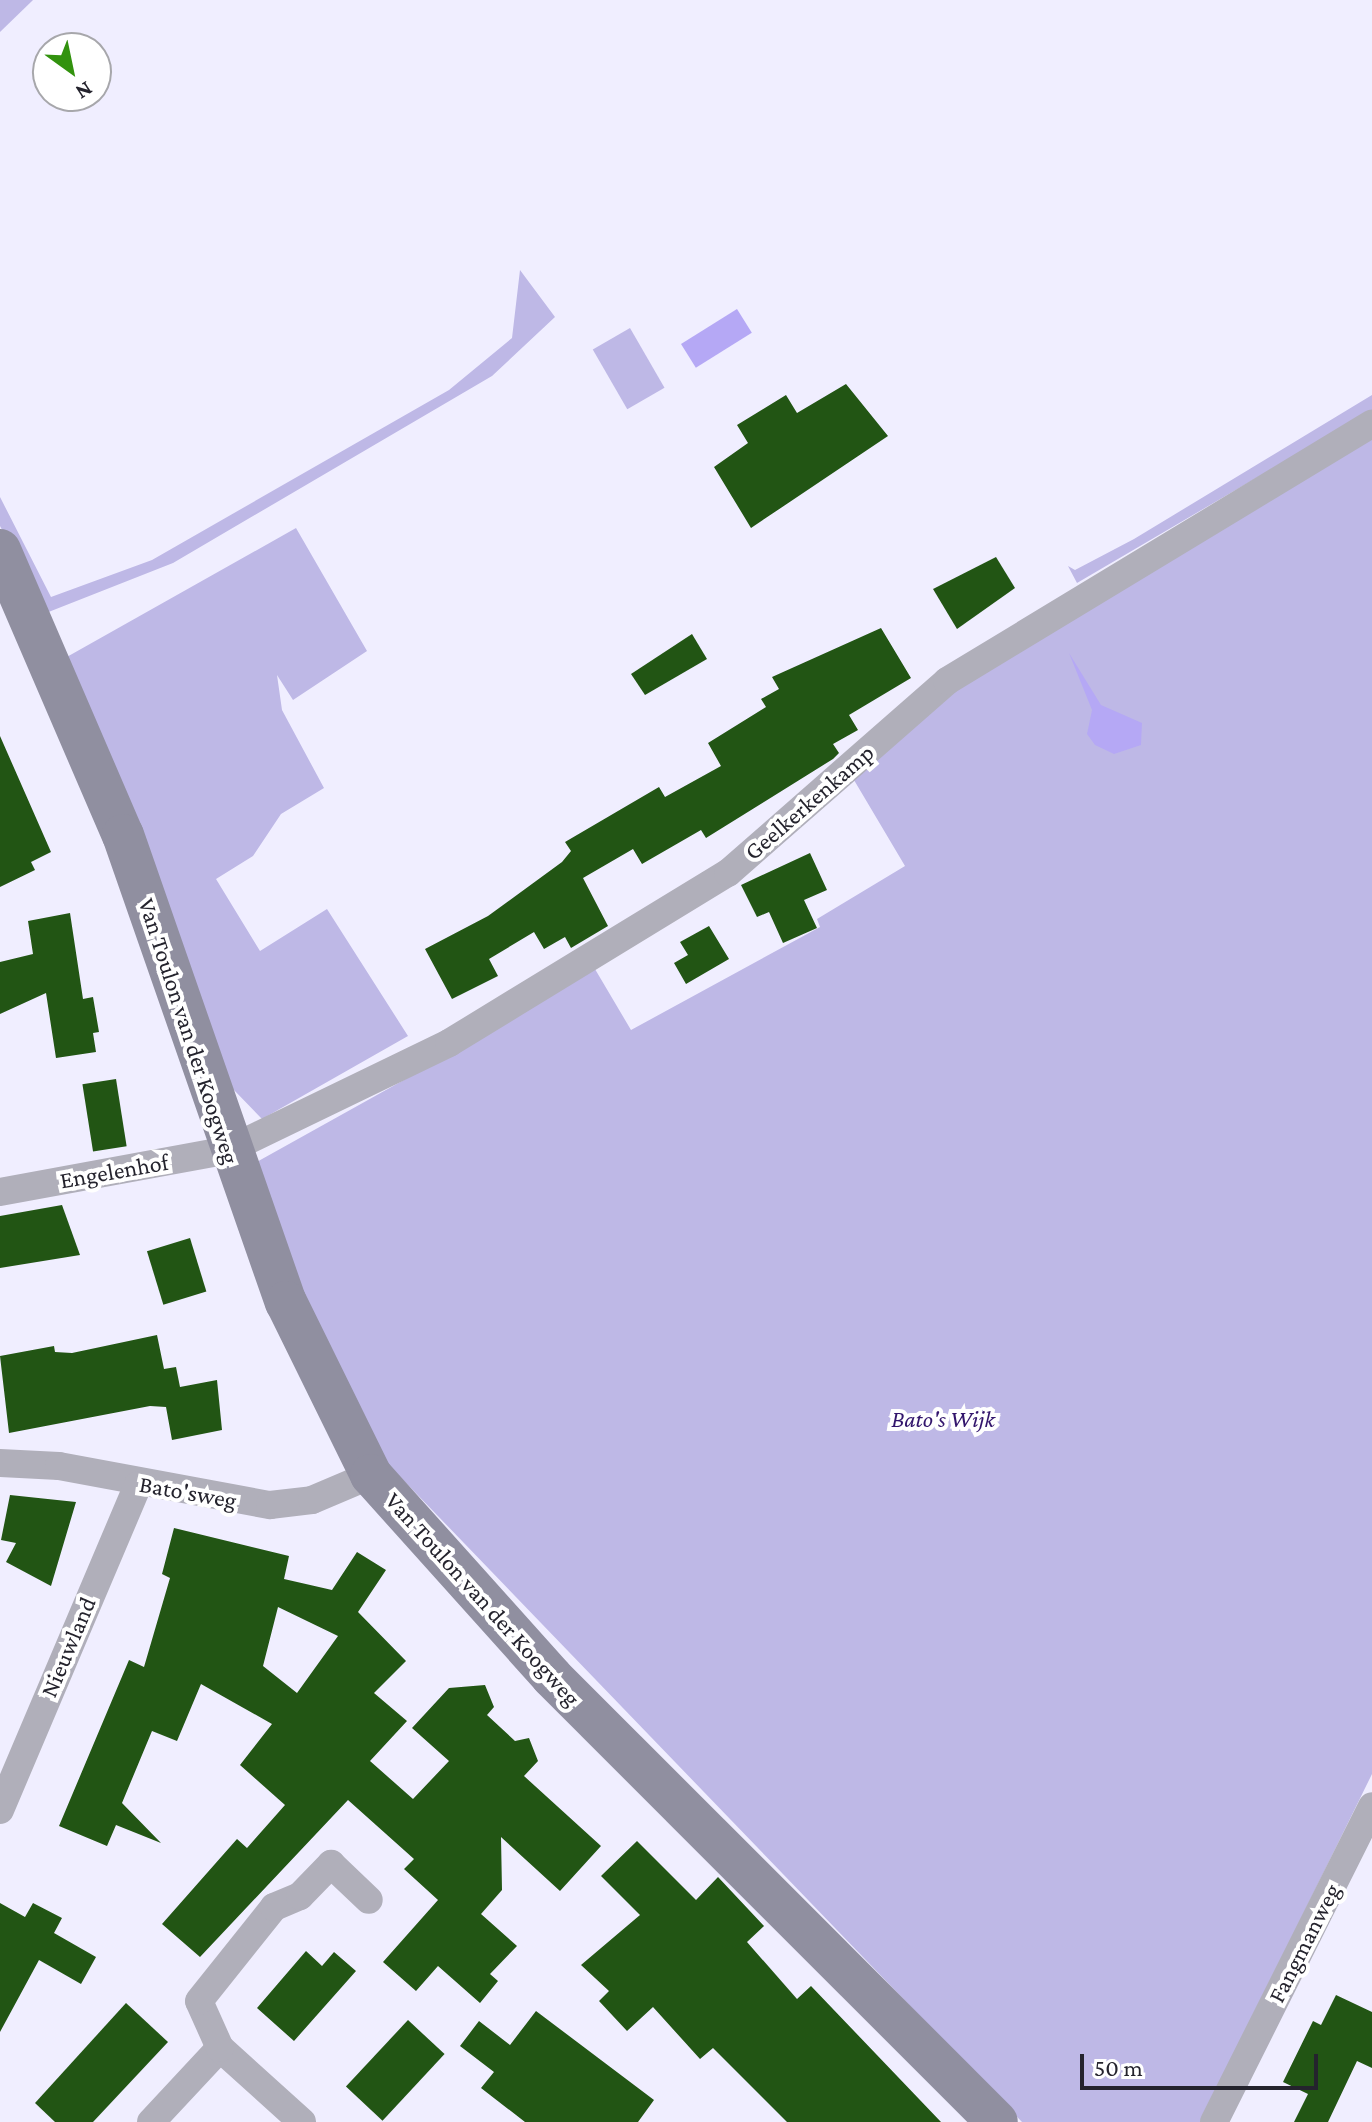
<!DOCTYPE html>
<html>
<head>
<meta charset="utf-8">
<style>
  body { margin:0 }
  #map { position:relative; width:1372px; height:2122px; overflow:hidden; background:#f0eeff; font-family:"Crimson Pro",serif }
  div>[style] { position:absolute }
  .green>* { inset:0; background:#beb8e6; transform-origin:0 0 }
  .water>* { inset:0; background:#b5a8f5; transform-origin:0 0 }
  .building>* { inset:0; background:#225514; transform-origin:0 0 }
  .street>* { height:28px; margin:-14px; padding:0 14px; transform-origin:14px; border-radius:14px; background:#b0afba }
  .secondary>* { height:42px; margin:-21px; padding:0 21px; transform-origin:21px; border-radius:21px; background:#908fa0 }
  span { translate:-50% -50%; white-space:nowrap; text-align:center; line-height:1.15; -webkit-text-stroke:8px #fff; paint-order:stroke }
  .street-label { font-size:24px; color:#24232d }
  .park-label { font-size:24px; color:#32156c; font-style:italic }
  .north { position:absolute; left:32px; top:32px; width:80px; height:80px; box-sizing:border-box; background:#fff; border:2px solid #a7a7ab; border-radius:50%; rotate:147deg; font-size:22px; font-weight:700; line-height:32px; text-align:center; color:#24232d }
  .north::after { content:''; display:block; margin:auto; width:28px; height:36px; background:#32920e; clip-path:polygon(50% 0,100% 100%,50% 72%,0 100%) }
  .scale { position:absolute; left:1080px; top:2054px; width:238px; height:36px; box-sizing:border-box; border:4px solid #24232d; border-top:0; padding-left:10px; font-size:24px; line-height:28px; white-space:nowrap; color:#24232d; -webkit-text-stroke:6px #fff; paint-order:stroke }
</style>
</head>
<body>
<div id="map">
  <div class="green">
    <i style="clip-path:polygon(0 0,33px 0,0 32px)"></i>
    <i style="clip-path:polygon(520px 270px,555px 317px,492px 376px,173px 563px,46px 613px,0 526px,0 497px,51px 597px,152px 560px,449px 390px,512px 338px)"></i>
    <i style="left:630px;top:328px;width:69px;height:43px;rotate:60deg"></i>
    <i style="clip-path:polygon(1372px 395px,1372px 410px,1077px 583px,1068px 566px,1075px 570px,1134px 539px)"></i>
    <i style="clip-path:polygon(1372px 431px,1372px 1774px,1201px 2122px,1022px 2122px,383px 1459px,244px 1169px,499px 1027px,592px 964px,631px 1030px,820px 927px,817px 919px,905px 866px,851px 775px,919px 712px)"></i>
    <i style="clip-path:polygon(296px 528px,367px 651px,293px 700px,277px 675px,282px 710px,324px 788px,281px 814px,253px 856px,216px 879px,260px 951px,327px 909px,408px 1036px,262px 1119px,233px 1089px,65px 658px)"></i>
  </div>
  <div class="water">
    <i style="left:737px;top:309px;width:28px;height:66px;rotate:58deg"></i>
    <i style="clip-path:polygon(1069px 653px,1101px 705px,1142px 723px,1141px 745px,1114px 754px,1095px 745px,1087px 734px,1092px 710px)"></i>
  </div>
  <div class="building">
    <i style="clip-path:polygon(846px 384px,888px 436px,751px 528px,714px 467px,748px 443px,737px 425px,786px 395px,797px 413px)"></i>
    <i style="clip-path:polygon(996px 557px,1015px 588px,957px 629px,933px 589px)"></i>
    <i style="clip-path:polygon(881px 628px,911px 678px,849px 715px,858px 730px,833px 744px,839px 753px,833px 759px,706px 838px,701px 830px,642px 864px,633px 849px,583px 878px,608px 926px,571px 948px,565px 937px,544px 949px,534px 932px,489px 959px,498px 976px,452px 999px,425px 949px,488px 916px,562px 862px,571px 851px,565px 842px,659px 787px,665px 797px,721px 766px,708px 743px,766px 707px,761px 699px,779px 689px,772px 677px)"></i>
    <i style="clip-path:polygon(692px 634px,707px 659px,645px 695px,631px 674px)"></i>
    <i style="clip-path:polygon(0 736px,51px 852px,31px 862px,35px 870px,0 887px)"></i>
    <i style="clip-path:polygon(810px 853px,827px 890px,804px 900px,817px 928px,783px 943px,769px 912px,757px 917px,741px 885px)"></i>
    <i style="clip-path:polygon(70px 913px,83px 999px,93px 997px,99px 1032px,93px 1033px,96px 1052px,56px 1058px,46px 993px,0 1014px,0 962px,33px 954px,28px 921px)"></i>
    <i style="clip-path:polygon(709px 926px,729px 959px,686px 984px,674px 963px,688px 955px,680px 942px)"></i>
    <i style="left:116px;top:1079px;width:68px;height:34px;rotate:81deg"></i>
    <i style="clip-path:polygon(62px 1205px,80px 1255px,0 1268px,0 1216px)"></i>
    <i style="left:190px;top:1238px;width:56px;height:45px;rotate:73deg"></i>
    <i style="clip-path:polygon(157px 1335px,164px 1369px,176px 1367px,180px 1387px,217px 1380px,222px 1430px,172px 1440px,166px 1407px,150px 1406px,9px 1433px,0 1356px,54px 1346px,55px 1352px,72px 1353px)"></i>
    <i style="clip-path:polygon(10px 1495px,76px 1502px,51px 1586px,6px 1562px,16px 1543px,1px 1540px)"></i>
    <i style="clip-path:polygon(evenodd,174px 1528px,289px 1556px,284px 1579px,332px 1590px,357px 1552px,386px 1570px,358px 1612px,406px 1661px,374px 1693px,407px 1721px,370px 1761px,413px 1799px,449px 1761px,412px 1728px,449px 1688px,485px 1685px,494px 1707px,487px 1715px,515px 1741px,529px 1738px,538px 1761px,524px 1776px,601px 1846px,560px 1891px,501px 1837px,502px 1890px,481px 1914px,517px 1946px,490px 1974px,498px 1981px,480px 2003px,438px 1966px,416px 1991px,383px 1962px,438px 1900px,404px 1869px,414px 1859px,348px 1800px,200px 1957px,162px 1924px,237px 1839px,247px 1848px,285px 1805px,240px 1765px,272px 1724px,201px 1684px,177px 1741px,152px 1731px,122px 1803px,161px 1843px,116px 1825px,107px 1846px,59px 1826px,129px 1660px,144px 1667px,170px 1578px,162px 1574px,174px 1528px,278px 1607px,338px 1636px,297px 1693px,263px 1666px,278px 1607px)"></i>
    <i style="clip-path:polygon(637px 1841px,696px 1900px,718px 1877px,764px 1926px,747px 1942px,797px 1999px,811px 1986px,941px 2122px,787px 2122px,713px 2048px,700px 2059px,653px 2007px,627px 2031px,599px 2001px,609px 1991px,581px 1965px,640px 1915px,601px 1876px)"></i>
    <i style="clip-path:polygon(0 1903px,25px 1917px,33px 1903px,62px 1918px,54px 1933px,96px 1957px,81px 1984px,39px 1960px,0 2032px)"></i>
    <i style="clip-path:polygon(306px 1951px,322px 1966px,334px 1952px,356px 1971px,294px 2041px,257px 2008px)"></i>
    <i style="clip-path:polygon(1336px 1995px,1372px 2012px,1372px 2068px,1357px 2061px,1328px 2122px,1294px 2122px,1308px 2094px,1283px 2082px,1313px 2021px,1321px 2025px)"></i>
    <i style="clip-path:polygon(126px 2003px,168px 2042px,93px 2122px,55px 2122px,35px 2103px)"></i>
    <i style="clip-path:polygon(536px 2011px,654px 2100px,638px 2122px,525px 2122px,481px 2088px,494px 2072px,460px 2046px,479px 2021px,510px 2045px)"></i>
    <i style="left:408px;top:2020px;width:50px;height:91px;rotate:43deg"></i>
  </div>
  <div class="street">
    <i style="left:0;top:1192px;width:232px;rotate:-10.4deg"></i>
    <i style="left:228px;top:1150px;width:246px;rotate:-25.8deg"></i>
    <i style="left:449px;top:1043px;width:327px;rotate:-31.4deg"></i>
    <i style="left:728px;top:873px;width:291px;rotate:-41.2deg"></i>
    <i style="left:947px;top:681px;width:497px;rotate:-31.2deg"></i>
    <i style="left:0;top:1463px;width:59px;rotate:2.9deg"></i>
    <i style="left:59px;top:1466px;width:215px;rotate:10.5deg"></i>
    <i style="left:270px;top:1505px;width:42px;rotate:-6.8deg"></i>
    <i style="left:312px;top:1500px;width:64px;rotate:-23deg"></i>
    <i style="left:0;top:1810px;width:353px;rotate:-67deg"></i>
    <i style="left:151px;top:2122px;width:101px;rotate:-47deg"></i>
    <i style="left:302px;top:2122px;width:110px;rotate:-137.9deg"></i>
    <i style="left:220px;top:2048px;width:51px;rotate:-114.1deg"></i>
    <i style="left:199px;top:2001px;width:120px;rotate:-51.4deg"></i>
    <i style="left:274px;top:1907px;width:28px;rotate:-23deg"></i>
    <i style="left:300px;top:1896px;width:45px;rotate:-45.9deg"></i>
    <i style="left:331px;top:1864px;width:52px;rotate:43.5deg"></i>
    <i style="left:1214px;top:2122px;width:353px;rotate:-63.4deg"></i>
  </div>
  <div class="secondary">
    <i style="left:0;top:550px;width:310px;rotate:66.7deg"></i>
    <i style="left:123px;top:835px;width:495px;rotate:70.8deg"></i>
    <i style="left:286px;top:1302px;width:193px;rotate:63.8deg"></i>
    <i style="left:371px;top:1475px;width:271px;rotate:48.1deg"></i>
    <i style="left:552px;top:1677px;width:629px;rotate:45deg"></i>
  </div>
  <div class="street-label">
    <span style="left:809px;top:802px;rotate:-41deg">Geelkerkenkamp</span>
    <span style="left:189px;top:1031px;rotate:72deg">Van Toulon van der Koogweg</span>
    <span style="left:114px;top:1171px;rotate:-10deg">Engelenhof</span>
    <span style="left:188px;top:1492px;rotate:10deg">Bato'sweg</span>
    <span style="left:483px;top:1599px;rotate:48deg">Van Toulon van der Koogweg</span>
    <span style="left:68px;top:1647px;rotate:-67deg">Nieuwland</span>
    <span style="left:1304px;top:1943px;rotate:-63deg">Fangmanweg</span>
  </div>
  <div class="park-label">
    <span style="left:943px;top:1419px">Bato's Wijk</span>
  </div>
  <div class="north">N</div>
  <div class="scale">50 m</div>
</div>
</body>
</html>
